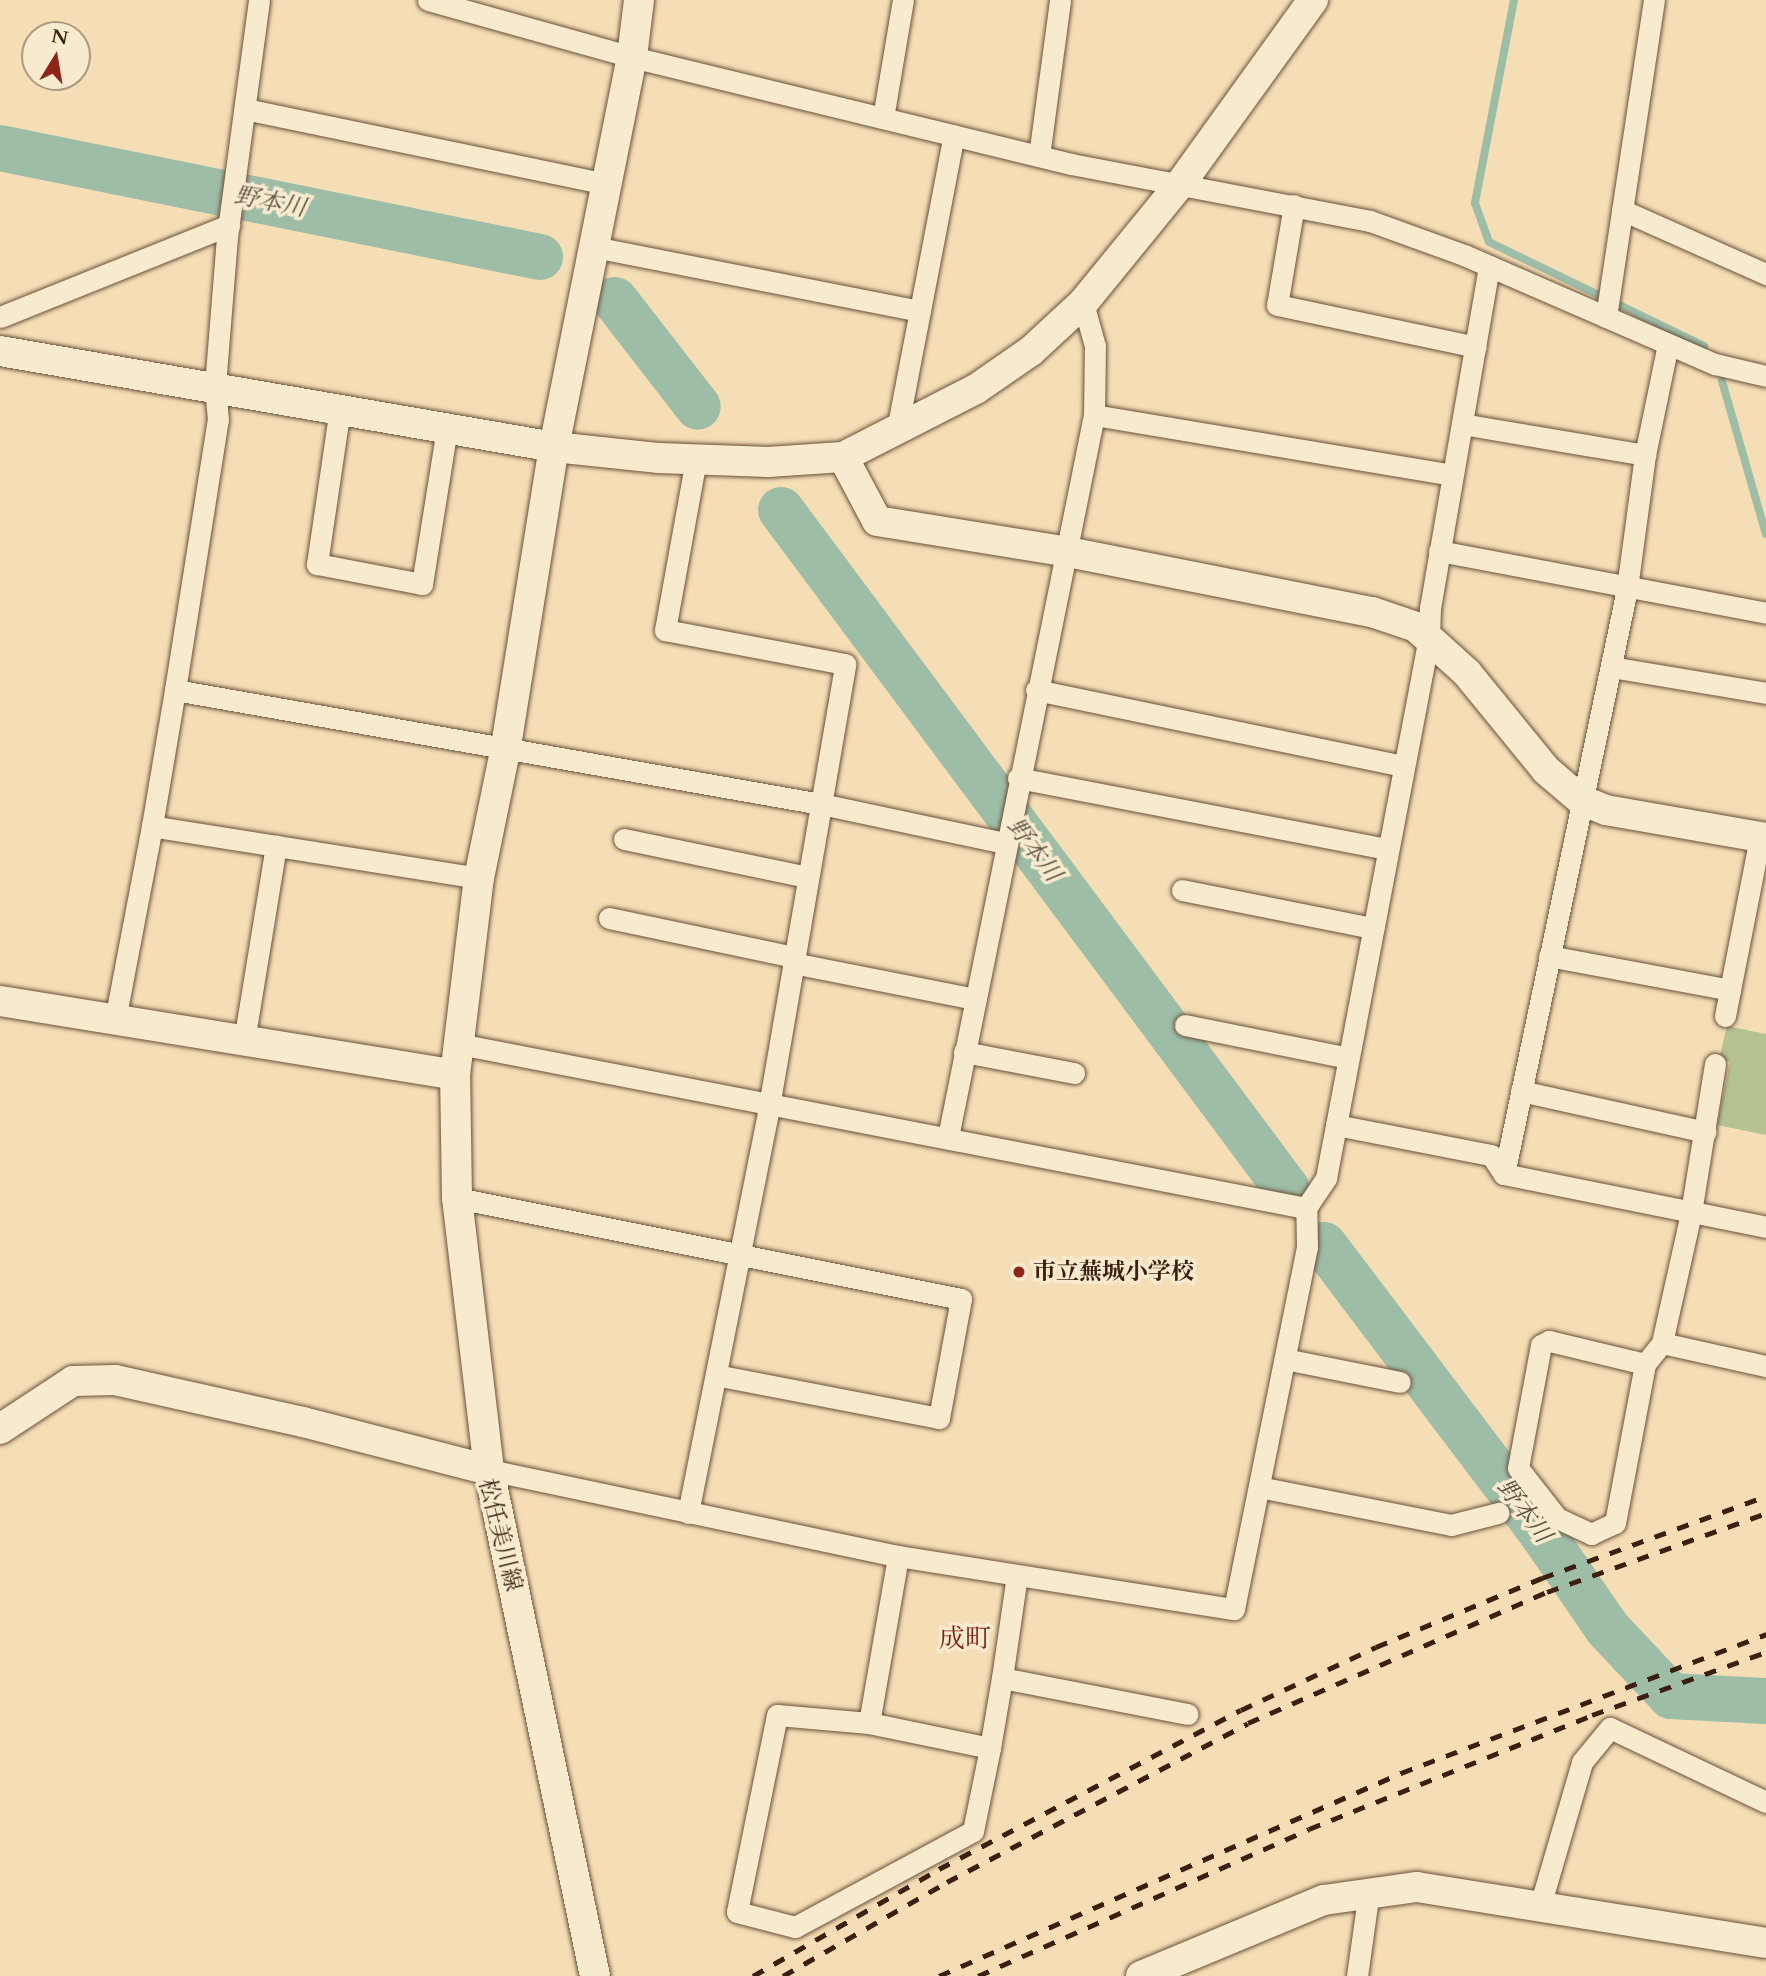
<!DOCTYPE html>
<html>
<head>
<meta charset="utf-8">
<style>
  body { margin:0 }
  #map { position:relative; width:1766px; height:1976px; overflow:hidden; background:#f5deb5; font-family:Cardo,"Noto Serif JP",serif }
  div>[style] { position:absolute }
  .green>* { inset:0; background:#b5c292 }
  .stream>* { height:8px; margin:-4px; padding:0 4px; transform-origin:4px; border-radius:4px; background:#9dbda7 }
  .river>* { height:46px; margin:-23px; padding:0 23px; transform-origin:23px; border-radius:23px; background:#9dbda7 }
  .roads { filter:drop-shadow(0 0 2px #6a503a) drop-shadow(0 0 2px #6a503a) }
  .street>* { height:21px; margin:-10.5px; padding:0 10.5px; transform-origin:10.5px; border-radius:10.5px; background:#f8eacf }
  .secondary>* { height:30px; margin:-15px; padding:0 15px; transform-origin:15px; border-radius:15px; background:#f8eacf }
  .rail>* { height:5px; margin-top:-2.5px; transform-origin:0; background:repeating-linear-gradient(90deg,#3b2011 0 12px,transparent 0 24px) }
  .dots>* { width:19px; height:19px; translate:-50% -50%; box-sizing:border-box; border:4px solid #f8eacf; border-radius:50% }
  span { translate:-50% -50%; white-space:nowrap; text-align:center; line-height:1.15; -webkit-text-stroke:7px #f8eacf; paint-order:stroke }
  .poi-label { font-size:23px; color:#3b2011; font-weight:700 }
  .left { translate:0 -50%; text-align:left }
  .street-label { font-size:23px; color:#3b2011 }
  .water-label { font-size:24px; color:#584f3e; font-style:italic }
  .quarter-label { font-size:26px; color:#7a1f14 }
  .north { position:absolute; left:21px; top:21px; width:70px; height:70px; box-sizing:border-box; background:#f8eacf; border:2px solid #ac9983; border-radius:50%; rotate:11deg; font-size:19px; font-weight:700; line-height:28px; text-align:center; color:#3b2011 }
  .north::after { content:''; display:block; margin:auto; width:24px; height:32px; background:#8f2418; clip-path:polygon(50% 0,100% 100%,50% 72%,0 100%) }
</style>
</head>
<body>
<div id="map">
  <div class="green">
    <i style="clip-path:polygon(1727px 1026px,1766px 1034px,1766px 1135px,1717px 1125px,1730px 1062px,1719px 1059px)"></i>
  </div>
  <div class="stream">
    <i style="left:1514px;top:0;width:207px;rotate:100.9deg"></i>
    <i style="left:1475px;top:203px;width:41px;rotate:70.3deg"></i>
    <i style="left:1489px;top:242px;width:239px;rotate:25.8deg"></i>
    <i style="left:1722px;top:381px;width:159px;rotate:74deg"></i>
  </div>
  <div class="river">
    <i style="left:0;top:148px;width:551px;rotate:11.41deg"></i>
    <i style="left:615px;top:300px;width:135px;rotate:52.2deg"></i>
    <i style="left:781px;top:510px;width:847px;rotate:53.31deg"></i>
    <i style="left:1324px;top:1245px;width:360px;rotate:52.9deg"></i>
    <i style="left:1541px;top:1532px;width:118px;rotate:55.4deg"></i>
    <i style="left:1608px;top:1629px;width:92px;rotate:46.8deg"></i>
    <i style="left:1671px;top:1696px;width:95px;rotate:3deg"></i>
  </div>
  <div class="roads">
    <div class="street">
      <i style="left:428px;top:0;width:212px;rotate:15.6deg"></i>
      <i style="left:632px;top:57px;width:452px;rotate:13.7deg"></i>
      <i style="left:1071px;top:164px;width:304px;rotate:10.8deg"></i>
      <i style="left:1370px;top:221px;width:100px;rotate:19.9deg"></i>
      <i style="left:1464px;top:255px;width:274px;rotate:23.5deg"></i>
      <i style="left:1715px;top:364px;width:52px;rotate:13.2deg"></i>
      <i style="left:245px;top:109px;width:370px;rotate:11.7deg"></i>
      <i style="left:883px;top:118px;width:120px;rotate:-80.4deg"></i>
      <i style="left:1039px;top:156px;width:157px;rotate:-82.3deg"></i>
      <i style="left:1294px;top:205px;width:101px;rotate:99.6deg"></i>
      <i style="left:1277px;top:305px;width:203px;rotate:11.9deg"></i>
      <i style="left:1622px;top:210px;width:158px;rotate:24deg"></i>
      <i style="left:594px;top:247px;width:332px;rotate:11.1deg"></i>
      <i style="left:0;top:317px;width:247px;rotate:-21.9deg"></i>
      <i style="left:1606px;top:317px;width:321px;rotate:-81.4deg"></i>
      <i style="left:340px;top:408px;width:158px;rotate:98.4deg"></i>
      <i style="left:317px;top:564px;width:107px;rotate:10.8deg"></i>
      <i style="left:422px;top:584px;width:158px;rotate:-80.9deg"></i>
      <i style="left:1094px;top:415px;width:363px;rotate:9.5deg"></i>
      <i style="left:1462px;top:424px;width:186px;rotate:9.6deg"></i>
      <i style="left:1645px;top:455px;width:135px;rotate:97.7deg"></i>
      <i style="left:1627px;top:589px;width:598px;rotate:101.87deg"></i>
      <i style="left:897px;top:430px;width:300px;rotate:-79.1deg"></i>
      <i style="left:1645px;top:455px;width:113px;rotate:-78.3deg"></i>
      <i style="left:1439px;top:551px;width:333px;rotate:10.7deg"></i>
      <i style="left:1611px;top:667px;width:157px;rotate:9.5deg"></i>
      <i style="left:175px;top:690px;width:273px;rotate:-81deg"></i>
      <i style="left:218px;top:420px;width:34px;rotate:-95deg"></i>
      <i style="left:215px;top:386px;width:149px;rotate:-85.4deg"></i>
      <i style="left:227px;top:237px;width:239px;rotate:-82.3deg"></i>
      <i style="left:1036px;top:690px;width:375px;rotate:11.7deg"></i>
      <i style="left:1018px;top:778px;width:377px;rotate:10.9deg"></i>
      <i style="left:624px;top:839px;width:188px;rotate:11.7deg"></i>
      <i style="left:479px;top:878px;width:331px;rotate:-171deg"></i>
      <i style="left:152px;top:826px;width:138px;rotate:-80.4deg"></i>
      <i style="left:175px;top:690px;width:656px;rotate:10.01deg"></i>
      <i style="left:821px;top:804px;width:188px;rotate:12deg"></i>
      <i style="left:1182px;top:890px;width:195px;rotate:11.3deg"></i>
      <i style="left:609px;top:918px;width:189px;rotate:11.9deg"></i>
      <i style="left:1549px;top:956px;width:184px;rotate:10.6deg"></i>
      <i style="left:1730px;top:990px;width:156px;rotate:-78.9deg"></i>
      <i style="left:793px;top:963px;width:186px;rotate:11.2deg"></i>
      <i style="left:1725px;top:1016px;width:26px;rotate:-79deg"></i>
      <i style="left:115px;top:1020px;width:197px;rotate:-79.2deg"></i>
      <i style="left:1185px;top:1025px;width:166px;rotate:11.4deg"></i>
      <i style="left:244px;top:1041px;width:198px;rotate:-80.7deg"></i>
      <i style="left:459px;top:1044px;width:863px;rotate:10.96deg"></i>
      <i style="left:964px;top:1052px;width:112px;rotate:10.8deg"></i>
      <i style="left:1715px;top:1064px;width:151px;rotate:99.2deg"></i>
      <i style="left:1691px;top:1213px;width:133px;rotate:102.6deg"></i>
      <i style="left:1662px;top:1343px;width:107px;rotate:12.5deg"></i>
      <i style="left:1521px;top:1091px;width:189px;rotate:12.5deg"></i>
      <i style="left:1336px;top:1125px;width:158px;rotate:11deg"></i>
      <i style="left:1491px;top:1155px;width:23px;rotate:56deg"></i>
      <i style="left:1504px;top:1174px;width:267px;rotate:11.4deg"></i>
      <i style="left:948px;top:1137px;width:737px;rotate:-78.57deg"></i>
      <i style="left:1094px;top:415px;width:69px;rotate:-89.2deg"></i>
      <i style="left:1095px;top:346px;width:45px;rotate:-105.6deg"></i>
      <i style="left:457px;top:1198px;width:514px;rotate:11.33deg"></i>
      <i style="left:961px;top:1299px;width:121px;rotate:100.5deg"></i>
      <i style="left:939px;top:1418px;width:227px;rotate:-169.1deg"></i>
      <i style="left:1285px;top:1359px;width:117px;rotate:11.3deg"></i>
      <i style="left:1645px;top:1364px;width:99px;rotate:-166.5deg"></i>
      <i style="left:1549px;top:1341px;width:9px;rotate:153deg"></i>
      <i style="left:1541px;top:1345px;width:125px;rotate:100.6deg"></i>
      <i style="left:1518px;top:1468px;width:63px;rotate:52deg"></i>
      <i style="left:1557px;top:1518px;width:38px;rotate:25deg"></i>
      <i style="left:1591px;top:1534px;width:26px;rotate:-25deg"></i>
      <i style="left:1615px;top:1523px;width:162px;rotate:-79.3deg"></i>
      <i style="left:1645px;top:1364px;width:27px;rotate:-51deg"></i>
      <i style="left:489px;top:1470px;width:418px;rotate:11.9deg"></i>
      <i style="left:898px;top:1556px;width:340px;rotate:9deg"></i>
      <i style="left:1234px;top:1609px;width:369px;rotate:-78.6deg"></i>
      <i style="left:1307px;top:1247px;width:39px;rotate:-91deg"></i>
      <i style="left:1306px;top:1208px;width:36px;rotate:-56deg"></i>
      <i style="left:1326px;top:1178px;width:551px;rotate:-79.22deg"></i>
      <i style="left:1429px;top:637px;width:29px;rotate:-88deg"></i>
      <i style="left:1430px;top:608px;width:347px;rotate:-80.2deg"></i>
      <i style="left:1259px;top:1487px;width:196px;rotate:11.2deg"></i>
      <i style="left:1451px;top:1525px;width:49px;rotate:-14.3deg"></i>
      <i style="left:688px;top:1513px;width:415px;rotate:-78.7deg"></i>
      <i style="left:769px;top:1106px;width:448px;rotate:-80.2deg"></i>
      <i style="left:845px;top:664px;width:183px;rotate:-169.3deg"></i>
      <i style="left:665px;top:630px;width:174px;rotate:-79.7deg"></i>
      <i style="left:1002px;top:1678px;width:189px;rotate:11deg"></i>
      <i style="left:869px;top:1723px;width:169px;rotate:-80.1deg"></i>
      <i style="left:990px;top:1748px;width:124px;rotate:-168.3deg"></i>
      <i style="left:869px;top:1723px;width:92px;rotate:-175deg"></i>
      <i style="left:777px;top:1715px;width:201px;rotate:101.5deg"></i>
      <i style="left:737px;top:1912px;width:60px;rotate:14.5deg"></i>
      <i style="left:795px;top:1927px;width:202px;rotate:-28.3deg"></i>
      <i style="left:973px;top:1831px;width:85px;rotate:-78.4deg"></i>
      <i style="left:990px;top:1748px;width:71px;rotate:-80.3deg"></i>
      <i style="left:1002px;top:1678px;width:104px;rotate:-81.7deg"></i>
      <i style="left:1540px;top:1906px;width:150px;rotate:-73.7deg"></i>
      <i style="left:1582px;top:1762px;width:44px;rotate:-50.5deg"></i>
      <i style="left:1610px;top:1728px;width:173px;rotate:25.4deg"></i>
      <i style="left:1357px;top:1976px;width:86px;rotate:-82deg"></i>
    </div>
    <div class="secondary">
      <i style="left:0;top:351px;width:562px;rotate:9.83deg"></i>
      <i style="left:554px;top:447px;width:106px;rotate:6deg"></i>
      <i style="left:659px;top:458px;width:109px;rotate:2.1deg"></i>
      <i style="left:768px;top:462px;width:75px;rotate:-3.8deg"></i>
      <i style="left:843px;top:457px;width:149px;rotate:-27.1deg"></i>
      <i style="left:976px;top:389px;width:67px;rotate:-34.6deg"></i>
      <i style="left:1031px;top:351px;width:71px;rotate:-42.7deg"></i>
      <i style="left:1083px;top:303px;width:155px;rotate:-50.8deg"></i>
      <i style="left:1181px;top:183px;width:226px;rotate:-54.2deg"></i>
      <i style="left:843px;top:457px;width:72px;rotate:62deg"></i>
      <i style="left:877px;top:521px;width:188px;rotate:9.2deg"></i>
      <i style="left:1063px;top:551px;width:315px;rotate:11.2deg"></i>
      <i style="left:1372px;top:612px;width:46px;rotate:18.8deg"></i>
      <i style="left:1416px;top:627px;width:69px;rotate:42deg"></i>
      <i style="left:1467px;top:673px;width:125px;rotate:50.8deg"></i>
      <i style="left:1546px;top:770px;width:46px;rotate:40.6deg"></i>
      <i style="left:1581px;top:800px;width:27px;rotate:22deg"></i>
      <i style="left:1606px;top:810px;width:162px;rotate:9.9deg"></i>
      <i style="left:0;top:1001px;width:461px;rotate:9.2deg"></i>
      <i style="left:0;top:1429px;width:87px;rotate:-33.3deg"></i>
      <i style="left:73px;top:1381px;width:42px;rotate:-1.4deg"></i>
      <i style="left:115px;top:1380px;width:193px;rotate:12.6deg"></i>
      <i style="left:303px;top:1422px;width:192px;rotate:14.5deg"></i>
      <i style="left:595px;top:1976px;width:517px;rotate:-101.83deg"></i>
      <i style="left:489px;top:1470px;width:274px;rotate:-96.7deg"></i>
      <i style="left:457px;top:1198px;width:123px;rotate:-90.9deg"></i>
      <i style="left:455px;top:1075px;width:198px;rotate:-83.1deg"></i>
      <i style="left:479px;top:878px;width:135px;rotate:-78.4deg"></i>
      <i style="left:506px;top:746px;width:303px;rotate:-80.9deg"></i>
      <i style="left:554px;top:447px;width:398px;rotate:-78.7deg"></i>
      <i style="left:632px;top:57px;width:57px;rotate:-83deg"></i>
      <i style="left:1141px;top:1976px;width:198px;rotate:-22.6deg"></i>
      <i style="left:1324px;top:1900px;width:94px;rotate:-8deg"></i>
      <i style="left:1417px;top:1887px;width:353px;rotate:9.1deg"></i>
    </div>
  </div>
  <div class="rail">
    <i style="left:753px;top:1976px;width:215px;rotate:-29.9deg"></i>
    <i style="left:939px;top:1869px;width:341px;rotate:-27.8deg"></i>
    <i style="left:1241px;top:1710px;width:149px;rotate:-25deg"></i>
    <i style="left:1376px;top:1647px;width:180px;rotate:-22.6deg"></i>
    <i style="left:1542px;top:1578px;width:239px;rotate:-20.1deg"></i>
    <i style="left:783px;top:1976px;width:189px;rotate:-29.8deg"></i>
    <i style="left:947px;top:1882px;width:340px;rotate:-27.8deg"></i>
    <i style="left:1248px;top:1723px;width:326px;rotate:-23.7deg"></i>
    <i style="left:1547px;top:1592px;width:233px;rotate:-19.8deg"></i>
    <i style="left:939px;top:1976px;width:505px;rotate:-23.72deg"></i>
    <i style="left:1401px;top:1773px;width:391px;rotate:-20.8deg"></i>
    <i style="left:978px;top:1976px;width:362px;rotate:-23.9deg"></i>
    <i style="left:1309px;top:1829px;width:305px;rotate:-21.9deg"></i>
    <i style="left:1592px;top:1715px;width:185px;rotate:-19.9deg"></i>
  </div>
  <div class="dots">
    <i style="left:1019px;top:1272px;background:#8f2418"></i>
  </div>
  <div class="poi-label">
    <span class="left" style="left:1033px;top:1272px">市立蕪城小学校</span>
  </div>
  <div class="street-label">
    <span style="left:500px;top:1535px;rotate:76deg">松任美川線</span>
  </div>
  <div class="water-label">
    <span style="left:270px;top:202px;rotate:11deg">野本川</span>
    <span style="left:1034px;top:850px;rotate:53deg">野本川</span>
    <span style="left:1524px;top:1511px;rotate:53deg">野本川</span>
  </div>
  <div class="quarter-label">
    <span style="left:965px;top:1639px">成町</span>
  </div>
  <div class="north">N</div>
</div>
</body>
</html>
